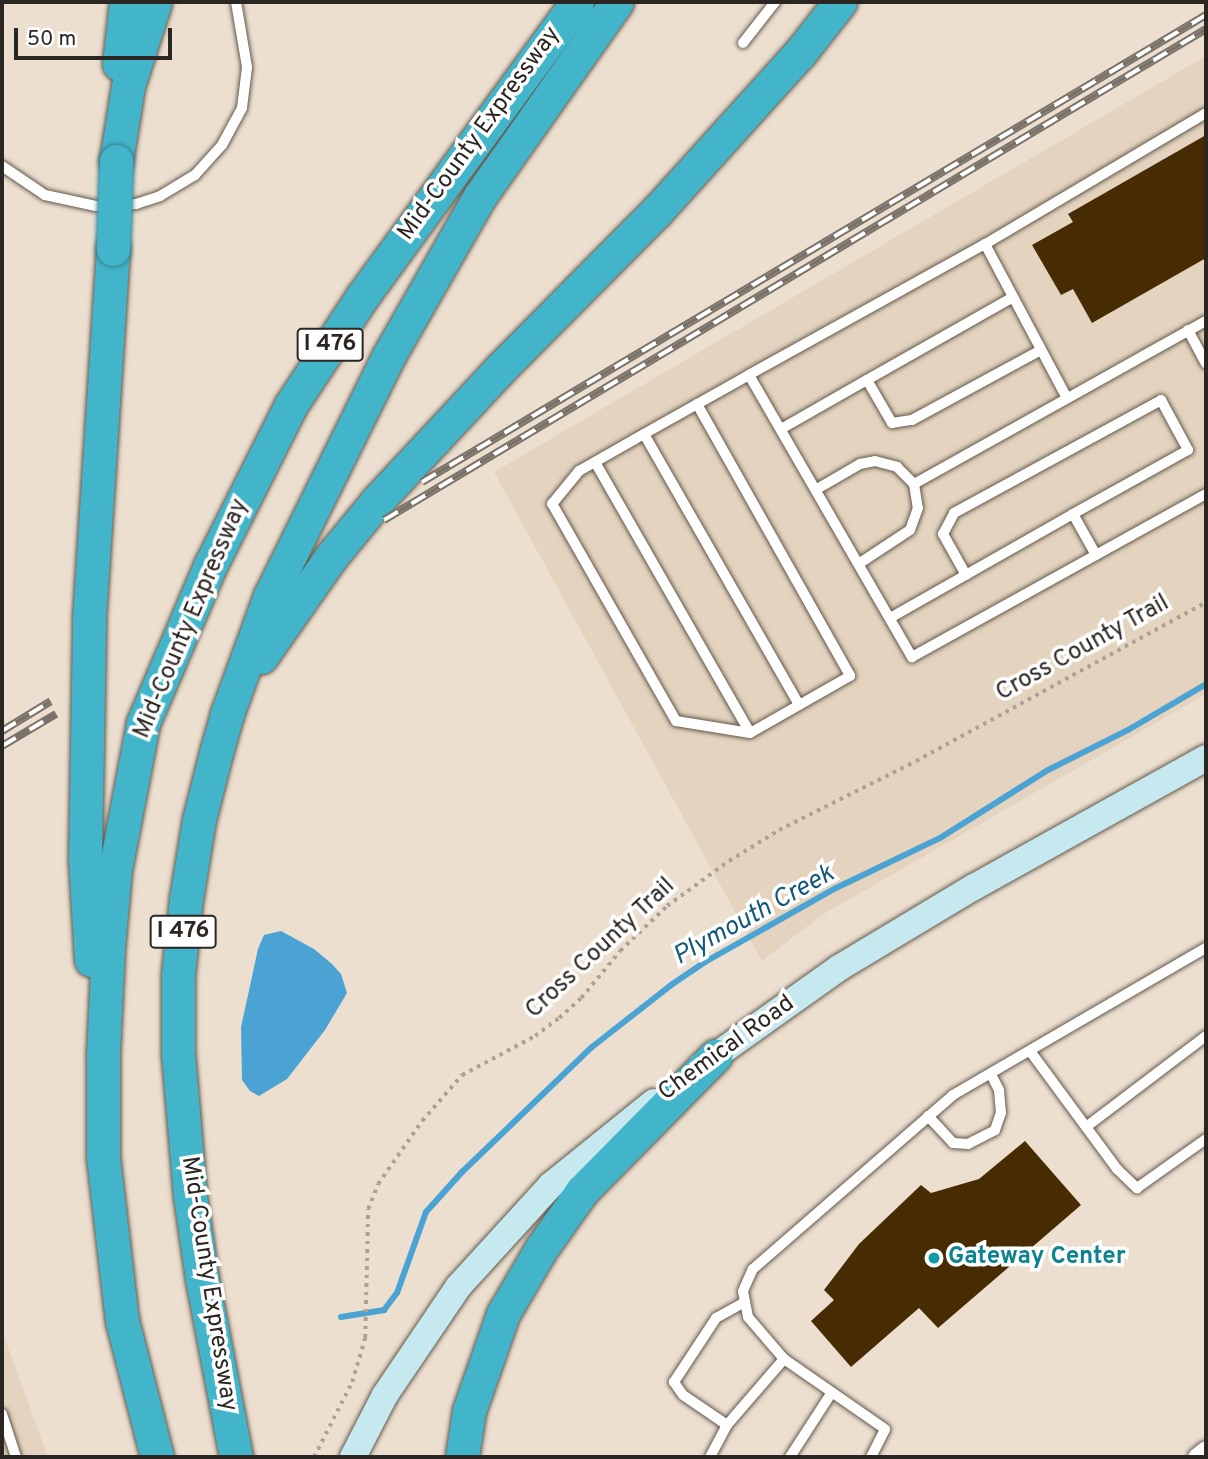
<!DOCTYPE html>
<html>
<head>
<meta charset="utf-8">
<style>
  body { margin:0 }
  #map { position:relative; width:1208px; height:1459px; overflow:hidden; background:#ecdfd0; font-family:Overpass,sans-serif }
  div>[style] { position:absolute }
  .built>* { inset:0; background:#e4d3be }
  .water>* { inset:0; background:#4aa3d2 }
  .stream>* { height:6px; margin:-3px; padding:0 3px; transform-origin:3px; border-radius:3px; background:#4aa3d2 }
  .building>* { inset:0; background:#472c03 }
  .path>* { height:3.5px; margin-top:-1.75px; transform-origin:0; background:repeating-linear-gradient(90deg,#aba195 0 3.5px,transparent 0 8.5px) }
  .roads { filter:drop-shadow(0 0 2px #63594c) drop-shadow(0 0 2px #63594c) }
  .service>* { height:10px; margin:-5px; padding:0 5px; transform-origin:5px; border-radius:5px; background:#fff }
  .minor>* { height:19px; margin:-9.5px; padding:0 9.5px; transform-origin:9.5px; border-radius:9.5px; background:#fff }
  .secondary>* { height:26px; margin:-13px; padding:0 13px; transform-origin:13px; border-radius:13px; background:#c6e9ef }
  .motorway>* { height:33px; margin:-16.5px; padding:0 16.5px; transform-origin:16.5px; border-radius:16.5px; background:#42b5cb }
  .rail>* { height:8px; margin-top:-4px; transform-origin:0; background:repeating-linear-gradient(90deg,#fff 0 16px,#7a7269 0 32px); box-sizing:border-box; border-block:2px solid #7a7269 }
  .bridges { filter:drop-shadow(0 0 2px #3a8390) drop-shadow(0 0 2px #3a8390) }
  .motorway-bridge>* { height:33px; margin:-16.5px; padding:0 16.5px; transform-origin:16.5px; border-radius:16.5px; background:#42b5cb }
  .dots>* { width:19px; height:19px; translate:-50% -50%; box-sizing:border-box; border:4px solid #fff; border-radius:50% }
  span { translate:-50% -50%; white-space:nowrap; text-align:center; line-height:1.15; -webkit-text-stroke:7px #fff; paint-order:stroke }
  .shield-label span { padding:2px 5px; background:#fff; border:2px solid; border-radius:5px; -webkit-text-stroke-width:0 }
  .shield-label { font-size:23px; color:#2b2621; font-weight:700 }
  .street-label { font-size:24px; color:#2b2621 }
  .culture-label { font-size:24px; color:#0d838f; font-weight:700 }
  .left { translate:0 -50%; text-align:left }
  .water-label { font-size:26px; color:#135878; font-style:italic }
  .frame { position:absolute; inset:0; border:4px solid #2b2621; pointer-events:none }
  .scale { position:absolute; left:14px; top:28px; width:158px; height:32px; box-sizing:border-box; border:4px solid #2b2621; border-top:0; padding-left:9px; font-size:21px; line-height:24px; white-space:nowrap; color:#2b2621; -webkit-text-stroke:5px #fff; paint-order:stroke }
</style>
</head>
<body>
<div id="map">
  <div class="built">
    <i style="clip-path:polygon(1206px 56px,1206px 694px,822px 915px,762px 961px,494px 472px)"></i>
    <i style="clip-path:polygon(2px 1331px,48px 1457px,2px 1457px)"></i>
  </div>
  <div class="water">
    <i style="clip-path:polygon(281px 931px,314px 949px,332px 964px,341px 974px,347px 993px,325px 1030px,287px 1079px,259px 1096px,250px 1091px,242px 1080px,241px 1027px,258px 949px,264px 935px)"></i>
  </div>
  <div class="stream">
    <i style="left:341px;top:1317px;width:44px;rotate:-9.2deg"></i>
    <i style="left:384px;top:1310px;width:21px;rotate:-53deg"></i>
    <i style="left:397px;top:1293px;width:86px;rotate:-70.3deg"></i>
    <i style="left:426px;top:1212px;width:54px;rotate:-48deg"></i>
    <i style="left:462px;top:1172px;width:180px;rotate:-43.9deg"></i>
    <i style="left:592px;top:1047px;width:100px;rotate:-38.1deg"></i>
    <i style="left:671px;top:985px;width:41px;rotate:-34.1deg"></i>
    <i style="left:705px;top:962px;width:150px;rotate:-29.5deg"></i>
    <i style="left:836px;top:888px;width:115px;rotate:-25.7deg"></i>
    <i style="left:940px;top:838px;width:128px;rotate:-32.2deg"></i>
    <i style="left:1048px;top:770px;width:89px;rotate:-26.6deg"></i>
    <i style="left:1128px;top:730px;width:91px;rotate:-30.5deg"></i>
  </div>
  <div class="building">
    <i style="clip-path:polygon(1206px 135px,1206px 258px,1092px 323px,1073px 289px,1061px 295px,1032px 245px,1073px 222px,1068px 214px)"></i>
    <i style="clip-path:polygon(1025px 1141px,1081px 1205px,938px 1328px,919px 1308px,851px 1367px,811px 1321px,834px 1300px,824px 1290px,859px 1244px,921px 1185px,931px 1193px,979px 1179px)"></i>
  </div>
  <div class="path">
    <i style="left:314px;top:1457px;width:84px;rotate:-63.1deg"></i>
    <i style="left:352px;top:1382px;width:46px;rotate:-73.5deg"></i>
    <i style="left:365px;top:1338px;width:129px;rotate:-88.7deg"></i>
    <i style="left:368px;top:1209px;width:27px;rotate:-68deg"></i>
    <i style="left:378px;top:1184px;width:77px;rotate:-55.1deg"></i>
    <i style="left:422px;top:1121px;width:61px;rotate:-49deg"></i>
    <i style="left:462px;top:1075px;width:83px;rotate:-28.1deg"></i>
    <i style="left:535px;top:1036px;width:30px;rotate:-37deg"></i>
    <i style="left:559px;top:1018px;width:30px;rotate:-42deg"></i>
    <i style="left:581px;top:998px;width:61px;rotate:-50.3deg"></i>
    <i style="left:620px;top:951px;width:65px;rotate:-43.8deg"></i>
    <i style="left:667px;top:906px;width:77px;rotate:-36deg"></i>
    <i style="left:729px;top:861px;width:59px;rotate:-31.8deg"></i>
    <i style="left:779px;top:830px;width:153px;rotate:-26.7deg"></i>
    <i style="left:916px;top:761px;width:331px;rotate:-28.7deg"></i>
  </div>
  <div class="roads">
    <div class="service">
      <i style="left:743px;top:43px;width:52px;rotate:-52deg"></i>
      <i style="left:1206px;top:113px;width:257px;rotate:149.3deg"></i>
      <i style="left:985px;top:244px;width:270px;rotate:151deg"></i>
      <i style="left:749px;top:375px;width:326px;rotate:60deg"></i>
      <i style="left:912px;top:657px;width:336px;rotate:-29deg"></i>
      <i style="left:2px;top:166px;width:52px;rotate:34deg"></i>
      <i style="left:45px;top:195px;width:52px;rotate:12.2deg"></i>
      <i style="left:96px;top:206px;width:40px;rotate:-2.9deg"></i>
      <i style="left:136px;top:204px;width:25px;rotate:-18deg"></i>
      <i style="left:160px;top:196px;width:41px;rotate:-31deg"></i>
      <i style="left:195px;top:175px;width:40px;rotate:-48deg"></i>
      <i style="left:222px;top:145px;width:42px;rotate:-61.6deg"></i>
      <i style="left:242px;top:108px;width:41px;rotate:-83deg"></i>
      <i style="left:247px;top:67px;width:66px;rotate:-99.6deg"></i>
      <i style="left:985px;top:244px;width:174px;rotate:62deg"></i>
      <i style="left:1188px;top:330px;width:38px;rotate:62deg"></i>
      <i style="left:867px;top:380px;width:168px;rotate:-29.6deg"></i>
      <i style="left:697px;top:404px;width:312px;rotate:60.6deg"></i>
      <i style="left:850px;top:676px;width:115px;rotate:150.3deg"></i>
      <i style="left:750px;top:733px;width:75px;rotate:-170.8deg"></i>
      <i style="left:676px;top:721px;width:250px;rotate:-119.7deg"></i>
      <i style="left:552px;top:504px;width:43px;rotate:-50.7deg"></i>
      <i style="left:579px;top:471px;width:64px;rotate:-29.7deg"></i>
      <i style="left:635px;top:439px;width:131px;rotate:-29.3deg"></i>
      <i style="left:781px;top:429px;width:99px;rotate:-29.7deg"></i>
      <i style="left:867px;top:380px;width:50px;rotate:59.8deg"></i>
      <i style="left:892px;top:423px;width:20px;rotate:-9deg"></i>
      <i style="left:912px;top:420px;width:147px;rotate:-28.5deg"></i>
      <i style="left:644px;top:434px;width:312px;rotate:60.2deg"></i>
      <i style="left:595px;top:462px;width:312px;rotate:60.2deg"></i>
      <i style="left:914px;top:484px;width:334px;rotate:-29.2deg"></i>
      <i style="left:817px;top:489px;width:50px;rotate:-30.2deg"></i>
      <i style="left:860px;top:464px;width:15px;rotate:-11deg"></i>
      <i style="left:875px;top:461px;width:23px;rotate:15deg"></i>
      <i style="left:897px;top:467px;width:24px;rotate:45deg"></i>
      <i style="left:914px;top:484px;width:24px;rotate:81deg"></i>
      <i style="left:918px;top:508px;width:23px;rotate:110deg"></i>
      <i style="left:910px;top:530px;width:60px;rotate:146.6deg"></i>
      <i style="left:966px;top:575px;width:47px;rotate:-119.3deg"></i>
      <i style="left:943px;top:534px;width:24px;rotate:-62deg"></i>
      <i style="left:954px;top:513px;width:236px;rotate:-28.6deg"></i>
      <i style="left:1161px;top:400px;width:57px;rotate:61.6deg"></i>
      <i style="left:1188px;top:450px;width:132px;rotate:150.9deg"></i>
      <i style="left:890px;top:618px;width:210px;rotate:-29.6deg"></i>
      <i style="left:1073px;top:514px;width:47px;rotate:60.7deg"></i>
      <i style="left:1030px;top:1051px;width:147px;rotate:53.6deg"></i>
      <i style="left:1117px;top:1169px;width:28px;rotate:44deg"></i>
      <i style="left:1137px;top:1188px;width:85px;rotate:-35.4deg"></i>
      <i style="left:928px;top:1116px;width:37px;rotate:47deg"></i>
      <i style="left:953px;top:1143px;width:15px;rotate:4deg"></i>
      <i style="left:968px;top:1144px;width:30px;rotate:-27deg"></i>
      <i style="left:995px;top:1130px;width:18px;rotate:-71deg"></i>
      <i style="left:1001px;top:1113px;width:23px;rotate:-95deg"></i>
      <i style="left:999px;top:1090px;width:18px;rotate:-117deg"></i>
      <i style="left:1086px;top:1127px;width:151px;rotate:-37.2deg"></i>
      <i style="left:2px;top:1414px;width:45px;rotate:72deg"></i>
      <i style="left:727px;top:1425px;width:53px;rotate:-145.7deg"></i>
      <i style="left:683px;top:1395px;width:16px;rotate:-125deg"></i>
      <i style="left:674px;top:1382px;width:77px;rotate:-56.7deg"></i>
      <i style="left:716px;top:1318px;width:33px;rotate:-29deg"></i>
      <i style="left:710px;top:1457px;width:36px;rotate:-62deg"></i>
      <i style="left:727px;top:1425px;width:87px;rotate:-49.2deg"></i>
      <i style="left:790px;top:1457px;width:77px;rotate:-57.1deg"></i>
      <i style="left:871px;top:1457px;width:31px;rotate:-63deg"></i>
      <i style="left:885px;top:1429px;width:123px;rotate:-145.3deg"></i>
      <i style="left:784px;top:1359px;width:55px;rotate:-130.6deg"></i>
      <i style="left:748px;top:1317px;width:26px;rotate:-101deg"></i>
      <i style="left:743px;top:1291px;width:24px;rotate:-66deg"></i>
      <i style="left:753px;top:1269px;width:265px;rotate:-41deg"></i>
      <i style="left:953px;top:1095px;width:293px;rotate:-30.2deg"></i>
    </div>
    <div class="minor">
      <i style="left:1197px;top:1457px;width:11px;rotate:-38deg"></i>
    </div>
    <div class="secondary">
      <i style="left:701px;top:1066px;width:169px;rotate:-35.4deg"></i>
      <i style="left:839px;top:968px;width:157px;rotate:-31deg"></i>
      <i style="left:974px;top:887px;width:265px;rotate:-29.1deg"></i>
      <i style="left:353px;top:1457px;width:70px;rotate:-62.7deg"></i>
      <i style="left:385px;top:1395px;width:130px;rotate:-55.9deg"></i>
      <i style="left:458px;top:1287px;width:138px;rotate:-47.6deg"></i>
      <i style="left:551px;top:1185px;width:132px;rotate:-38.9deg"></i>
    </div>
    <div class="motorway">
      <i style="left:119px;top:64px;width:62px;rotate:-83.6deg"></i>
      <i style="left:116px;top:161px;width:76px;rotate:-80.9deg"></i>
      <i style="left:128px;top:86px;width:88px;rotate:-72.2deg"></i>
      <i style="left:261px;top:657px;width:122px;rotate:-55deg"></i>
      <i style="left:331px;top:557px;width:72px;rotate:-50.6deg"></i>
      <i style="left:377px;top:501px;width:179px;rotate:-47deg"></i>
      <i style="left:499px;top:370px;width:224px;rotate:-45.2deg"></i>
      <i style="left:657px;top:211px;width:213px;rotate:-47.9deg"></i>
      <i style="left:800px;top:53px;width:65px;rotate:-51.9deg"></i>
      <i style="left:91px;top:960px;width:101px;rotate:-93.4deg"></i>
      <i style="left:85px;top:859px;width:240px;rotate:-89deg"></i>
      <i style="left:89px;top:619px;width:371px;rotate:-86.3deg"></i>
      <i style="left:157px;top:1457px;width:140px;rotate:-104.4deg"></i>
      <i style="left:122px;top:1321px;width:165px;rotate:-96.6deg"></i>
      <i style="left:103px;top:1157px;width:103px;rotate:-90deg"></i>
      <i style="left:103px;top:1054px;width:106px;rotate:-87.3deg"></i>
      <i style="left:108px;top:948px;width:78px;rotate:-84.9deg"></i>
      <i style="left:115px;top:870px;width:150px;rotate:-79.2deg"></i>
      <i style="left:143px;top:723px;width:171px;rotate:-66.9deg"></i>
      <i style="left:210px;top:566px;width:180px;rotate:-63.3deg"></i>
      <i style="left:291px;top:405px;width:129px;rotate:-56.7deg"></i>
      <i style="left:362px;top:297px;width:365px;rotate:-53.9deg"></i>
      <i style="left:236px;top:1457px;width:181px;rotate:-100.8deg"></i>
      <i style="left:202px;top:1279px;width:84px;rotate:-98.2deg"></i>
      <i style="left:190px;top:1196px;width:143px;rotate:-94.8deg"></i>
      <i style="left:178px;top:1054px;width:79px;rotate:-90deg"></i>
      <i style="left:178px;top:975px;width:76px;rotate:-84deg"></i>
      <i style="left:186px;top:899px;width:80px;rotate:-80.7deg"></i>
      <i style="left:199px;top:820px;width:69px;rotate:-75.8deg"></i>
      <i style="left:216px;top:753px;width:41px;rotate:-74.2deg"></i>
      <i style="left:227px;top:714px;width:126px;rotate:-70deg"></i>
      <i style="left:270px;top:596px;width:267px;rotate:-63.7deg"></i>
      <i style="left:388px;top:357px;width:185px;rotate:-60.3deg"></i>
      <i style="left:480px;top:196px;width:237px;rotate:-54.8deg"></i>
      <i style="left:462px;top:1457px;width:47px;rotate:-81.3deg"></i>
      <i style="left:469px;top:1411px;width:103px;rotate:-70.7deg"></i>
      <i style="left:503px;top:1314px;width:75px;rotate:-59.7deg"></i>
      <i style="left:541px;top:1249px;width:71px;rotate:-54.7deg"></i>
      <i style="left:582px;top:1191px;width:190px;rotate:-45.4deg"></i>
    </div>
  </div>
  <div class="rail">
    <i style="left:422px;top:482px;width:913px;rotate:-30.78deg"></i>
    <i style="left:384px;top:520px;width:957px;rotate:-30.85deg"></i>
    <i style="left:2px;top:731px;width:57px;rotate:-31.5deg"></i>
    <i style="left:2px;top:746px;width:63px;rotate:-30.7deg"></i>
  </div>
  <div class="bridges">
    <div class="motorway-bridge">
      <i style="left:113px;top:249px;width:88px;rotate:-88deg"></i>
    </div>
  </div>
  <div class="dots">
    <i style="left:934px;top:1258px;background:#0f9aa8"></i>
  </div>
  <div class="shield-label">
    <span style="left:330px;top:345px">I 476</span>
    <span style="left:183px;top:932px">I 476</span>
  </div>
  <div class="street-label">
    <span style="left:480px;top:134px;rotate:-54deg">Mid-County Expressway</span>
    <span style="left:192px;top:619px;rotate:-67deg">Mid-County Expressway</span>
    <span style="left:1083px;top:649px;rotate:-29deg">Cross County Trail</span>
    <span style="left:601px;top:949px;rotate:-43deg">Cross County Trail</span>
    <span style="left:727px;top:1049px;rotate:-36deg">Chemical Road</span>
    <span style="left:208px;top:1284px;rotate:81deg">Mid-County Expressway</span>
  </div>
  <div class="culture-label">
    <span class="left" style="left:948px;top:1258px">Gateway Center</span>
  </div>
  <div class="water-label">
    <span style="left:754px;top:916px;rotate:-29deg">Plymouth Creek</span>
  </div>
  <div class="frame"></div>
  <div class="scale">50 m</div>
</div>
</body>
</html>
